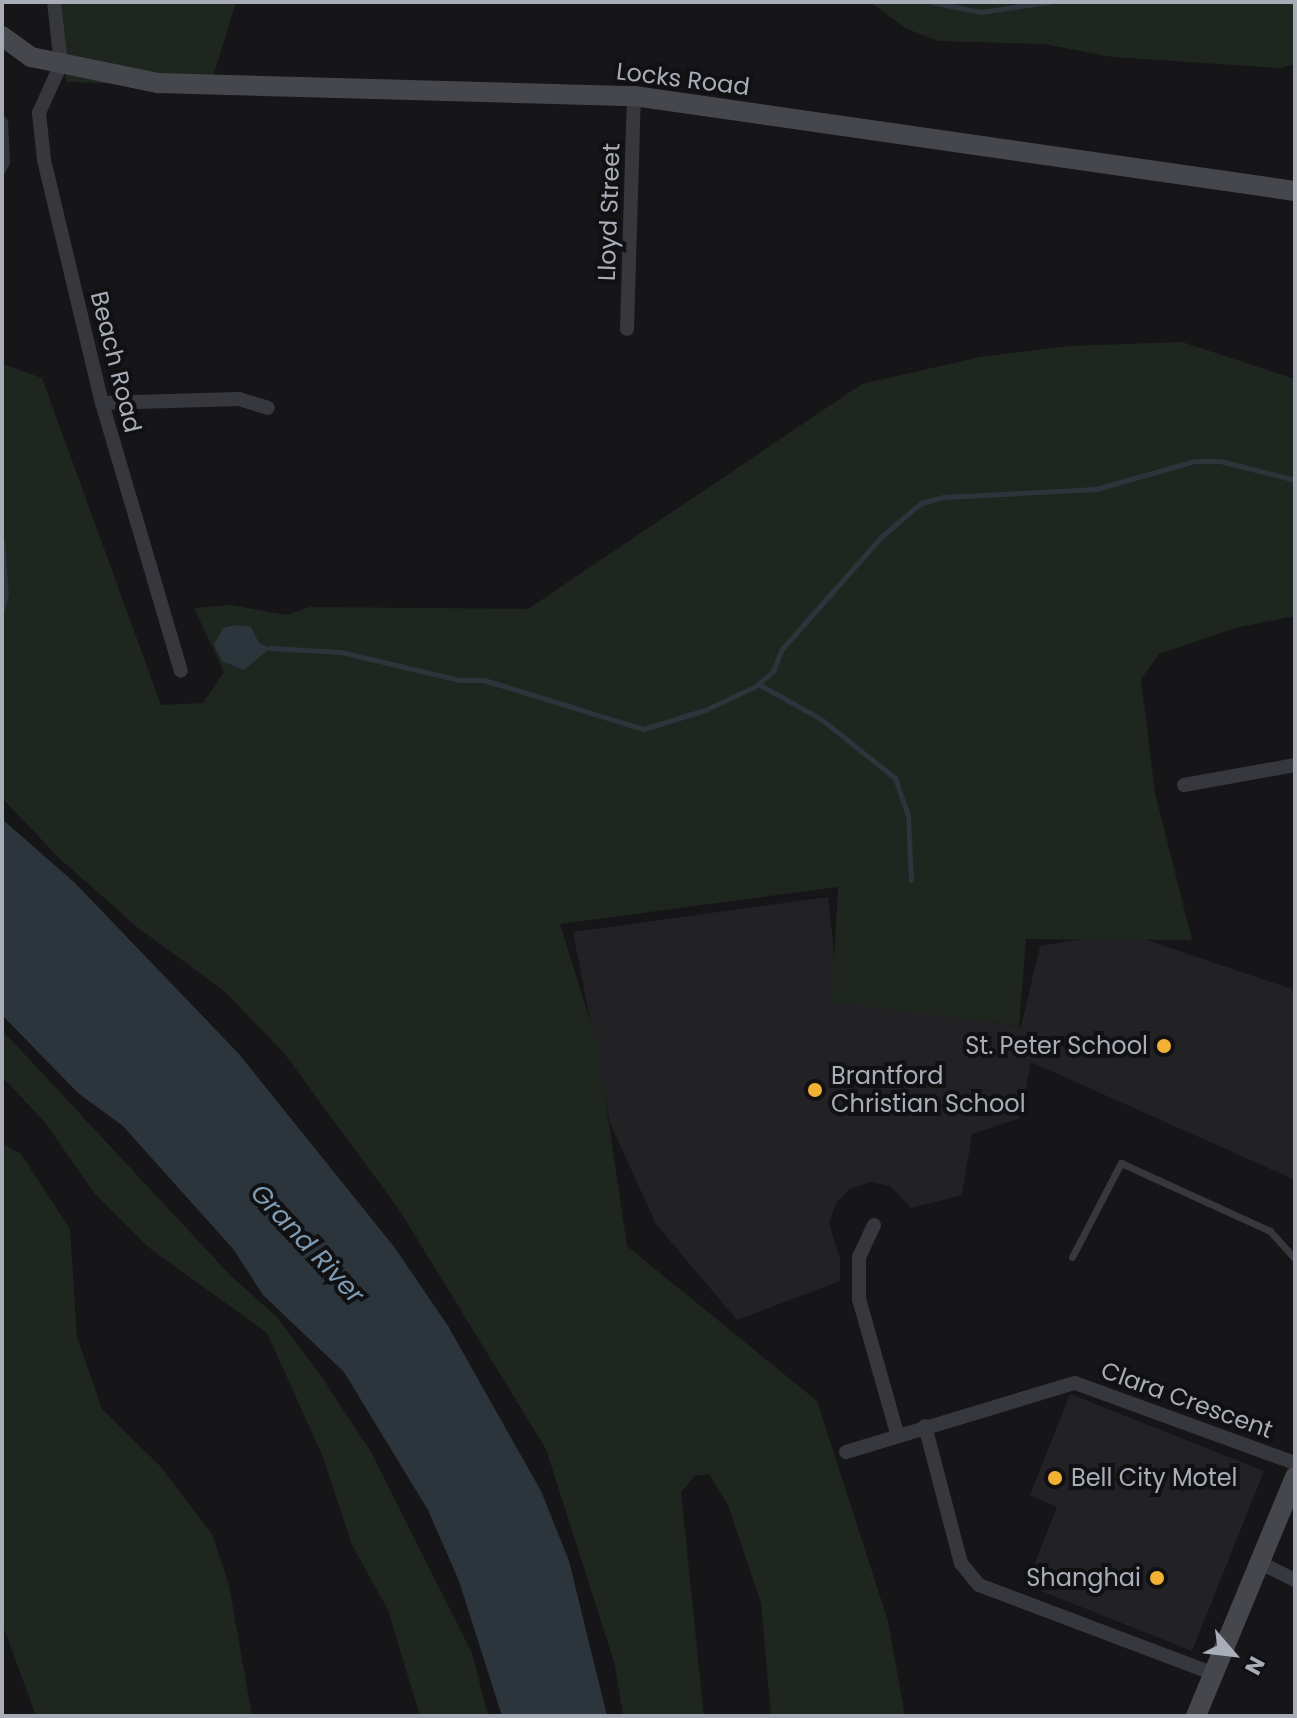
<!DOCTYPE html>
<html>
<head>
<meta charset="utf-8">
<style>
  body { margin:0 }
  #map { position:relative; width:1297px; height:1718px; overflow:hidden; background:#161618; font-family:Poppins,sans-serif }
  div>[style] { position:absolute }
  .built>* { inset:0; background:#222225 }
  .green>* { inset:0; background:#1e261f }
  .water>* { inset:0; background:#2c353c }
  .stream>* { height:5px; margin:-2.5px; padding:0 2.5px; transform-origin:2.5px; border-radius:2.5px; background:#2c353c }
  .lane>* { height:7px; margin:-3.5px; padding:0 3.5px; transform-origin:3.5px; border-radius:3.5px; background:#37383d }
  .street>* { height:14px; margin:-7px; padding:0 7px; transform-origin:7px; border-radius:7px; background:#37383d }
  .secondary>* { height:20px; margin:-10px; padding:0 10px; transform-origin:10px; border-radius:10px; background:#45474d }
  .dots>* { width:22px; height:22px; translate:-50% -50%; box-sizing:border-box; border:4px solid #111113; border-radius:50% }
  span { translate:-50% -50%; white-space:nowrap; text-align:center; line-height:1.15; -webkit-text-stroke:8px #111113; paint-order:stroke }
  .street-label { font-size:24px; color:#a8adb8 }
  .poi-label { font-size:24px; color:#a8adb8 }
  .right { translate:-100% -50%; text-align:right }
  .left { translate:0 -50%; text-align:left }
  .water-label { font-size:26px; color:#7f9bb3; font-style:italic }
  .frame { position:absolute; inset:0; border:4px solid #a8adb8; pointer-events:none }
  .north { position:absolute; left:1193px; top:1614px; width:80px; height:80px; -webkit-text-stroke:6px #111113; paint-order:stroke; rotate:118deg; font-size:22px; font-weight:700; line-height:32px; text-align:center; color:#a8adb8 }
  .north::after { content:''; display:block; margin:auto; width:28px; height:36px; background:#a8adb8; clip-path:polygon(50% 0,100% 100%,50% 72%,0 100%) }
</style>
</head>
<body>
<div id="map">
  <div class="built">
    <i style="clip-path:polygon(828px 897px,839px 998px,1021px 1027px,1040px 946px,1123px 932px,1295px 990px,1295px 1180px,1031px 1062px,1020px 1118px,972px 1134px,962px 1195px,911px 1208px,890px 1186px,870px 1182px,850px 1189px,836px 1203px,829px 1223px,840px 1259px,840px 1281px,737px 1320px,656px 1224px,610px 1123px,573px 932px)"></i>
    <i style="clip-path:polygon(1070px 1394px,1264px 1471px,1192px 1651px,1026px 1585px,1057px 1507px,1030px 1495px)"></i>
  </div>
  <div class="green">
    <i style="clip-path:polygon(57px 2px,236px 2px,210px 87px,66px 82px)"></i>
    <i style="clip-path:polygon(870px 2px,1295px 2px,1295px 64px,1280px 68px,1112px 57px,1044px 44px,938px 41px,905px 28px)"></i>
    <i style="clip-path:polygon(1182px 342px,1295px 379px,1295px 616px,1235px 628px,1159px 654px,1141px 679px,1155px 793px,1192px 940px,1026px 939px,1019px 1026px,832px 1002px,838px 887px,560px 924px,597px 1043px,627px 1246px,817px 1401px,888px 1621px,905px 1716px,771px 1716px,761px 1603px,728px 1505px,709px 1474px,695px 1476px,681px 1492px,704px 1716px,623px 1716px,615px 1665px,546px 1449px,400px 1211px,284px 1053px,224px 991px,137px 927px,60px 859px,2px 798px,2px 364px,42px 378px,161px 705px,203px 703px,224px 672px,194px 608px,230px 605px,287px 615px,310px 607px,528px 609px,862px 384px,980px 357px,1070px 346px)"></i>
    <i style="clip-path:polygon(2px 1030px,230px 1275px,276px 1316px,319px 1373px,371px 1452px,472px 1653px,488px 1716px,420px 1716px,388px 1610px,352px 1545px,323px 1457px,267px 1333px,148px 1247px,95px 1194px,44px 1121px,2px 1077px)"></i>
    <i style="clip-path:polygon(2px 1143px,21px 1154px,70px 1229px,77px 1337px,102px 1409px,160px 1466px,212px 1534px,229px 1585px,252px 1716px,36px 1716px,2px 1623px)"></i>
  </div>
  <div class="water">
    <i style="clip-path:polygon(2px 113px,8px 121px,10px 163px,2px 179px)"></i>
    <i style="clip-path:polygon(236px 625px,251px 627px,259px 643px,270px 648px,244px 670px,222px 661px,214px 645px,223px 628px)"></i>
    <i style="clip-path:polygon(2px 819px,75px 883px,239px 1054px,395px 1248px,448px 1326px,541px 1491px,569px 1561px,607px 1716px,502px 1716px,459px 1581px,428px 1510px,344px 1372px,263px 1295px,234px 1250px,123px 1126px,78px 1093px,2px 1015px)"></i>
  </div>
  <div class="stream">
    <i style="left:931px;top:2px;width:51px;rotate:11.3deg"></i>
    <i style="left:981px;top:12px;width:68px;rotate:-8.5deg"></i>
    <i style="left:2px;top:541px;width:54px;rotate:85.8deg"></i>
    <i style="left:6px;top:595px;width:15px;rotate:106deg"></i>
    <i style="left:270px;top:648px;width:71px;rotate:3.2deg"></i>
    <i style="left:341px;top:652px;width:121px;rotate:13.3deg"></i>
    <i style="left:459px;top:680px;width:25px"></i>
    <i style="left:484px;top:680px;width:166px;rotate:17.1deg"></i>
    <i style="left:643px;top:729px;width:65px;rotate:-17deg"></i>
    <i style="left:705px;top:710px;width:56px;rotate:-25.2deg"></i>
    <i style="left:756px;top:686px;width:23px;rotate:-41deg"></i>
    <i style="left:773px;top:671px;width:24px;rotate:-68deg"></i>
    <i style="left:782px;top:649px;width:151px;rotate:-48.5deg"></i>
    <i style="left:882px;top:536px;width:51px;rotate:-40.2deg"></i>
    <i style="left:921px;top:503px;width:24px;rotate:-15deg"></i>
    <i style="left:944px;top:497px;width:152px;rotate:-3deg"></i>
    <i style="left:1096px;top:489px;width:103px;rotate:-15.8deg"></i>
    <i style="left:1195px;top:461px;width:25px"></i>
    <i style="left:1220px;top:461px;width:77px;rotate:14.2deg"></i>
    <i style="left:758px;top:684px;width:72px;rotate:29.1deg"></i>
    <i style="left:821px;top:719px;width:95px;rotate:38.6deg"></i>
    <i style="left:895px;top:778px;width:39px;rotate:71deg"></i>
    <i style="left:908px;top:815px;width:65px;rotate:87.4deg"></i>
  </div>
  <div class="lane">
    <i style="left:1072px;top:1257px;width:106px;rotate:-62.5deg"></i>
    <i style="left:1121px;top:1163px;width:164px;rotate:24.5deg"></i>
    <i style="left:1270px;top:1231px;width:38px;rotate:48deg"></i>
  </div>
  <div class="street">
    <i style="left:54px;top:2px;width:62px;rotate:83.6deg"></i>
    <i style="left:61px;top:64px;width:54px;rotate:114.2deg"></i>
    <i style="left:39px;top:113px;width:47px;rotate:83.9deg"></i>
    <i style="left:44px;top:160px;width:250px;rotate:76.6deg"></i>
    <i style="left:102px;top:403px;width:279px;rotate:73.6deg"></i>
    <i style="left:627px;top:329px;width:233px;rotate:-88.3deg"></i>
    <i style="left:102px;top:403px;width:137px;rotate:-1.7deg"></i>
    <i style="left:239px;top:399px;width:30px;rotate:17deg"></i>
    <i style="left:1184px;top:785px;width:113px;rotate:-10.2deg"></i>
    <i style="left:874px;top:1225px;width:35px;rotate:115deg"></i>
    <i style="left:859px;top:1257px;width:42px;rotate:90deg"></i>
    <i style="left:859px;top:1299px;width:139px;rotate:74.2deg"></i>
    <i style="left:925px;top:1426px;width:142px;rotate:75.3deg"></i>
    <i style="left:961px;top:1563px;width:28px;rotate:51deg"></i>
    <i style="left:979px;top:1585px;width:251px;rotate:20.7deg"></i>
    <i style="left:846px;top:1452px;width:239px;rotate:-16.8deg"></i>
    <i style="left:1075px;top:1383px;width:234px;rotate:20deg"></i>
    <i style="left:1258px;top:1562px;width:41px;rotate:25.9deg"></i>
  </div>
  <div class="secondary">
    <i style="left:2px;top:36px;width:36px;rotate:36deg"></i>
    <i style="left:31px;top:57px;width:130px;rotate:11.6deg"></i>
    <i style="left:158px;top:83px;width:476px;rotate:1.6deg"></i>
    <i style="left:634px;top:96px;width:668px;rotate:8.18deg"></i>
    <i style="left:1196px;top:1716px;width:259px;rotate:-67.5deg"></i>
  </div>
  <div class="dots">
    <i style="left:1164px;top:1046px;background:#f2b134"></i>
    <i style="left:815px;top:1090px;background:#f2b134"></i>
    <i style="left:1055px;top:1478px;background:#f2b134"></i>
    <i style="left:1157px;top:1578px;background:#f2b134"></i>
  </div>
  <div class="street-label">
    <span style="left:683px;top:79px;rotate:7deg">Locks Road</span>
    <span style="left:609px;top:212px;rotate:-88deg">Lloyd Street</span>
    <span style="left:116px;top:362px;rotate:76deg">Beach Road</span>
    <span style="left:1187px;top:1400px;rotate:20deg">Clara Crescent</span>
  </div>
  <div class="poi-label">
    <span class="right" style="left:1148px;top:1046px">St. Peter School</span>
    <span class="left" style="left:831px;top:1090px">Brantford<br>Christian School</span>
    <span class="left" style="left:1071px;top:1478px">Bell City Motel</span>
    <span class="right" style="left:1141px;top:1578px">Shanghai</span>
  </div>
  <div class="water-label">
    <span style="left:307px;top:1244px;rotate:47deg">Grand River</span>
  </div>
  <div class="frame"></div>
  <div class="north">N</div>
</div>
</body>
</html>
